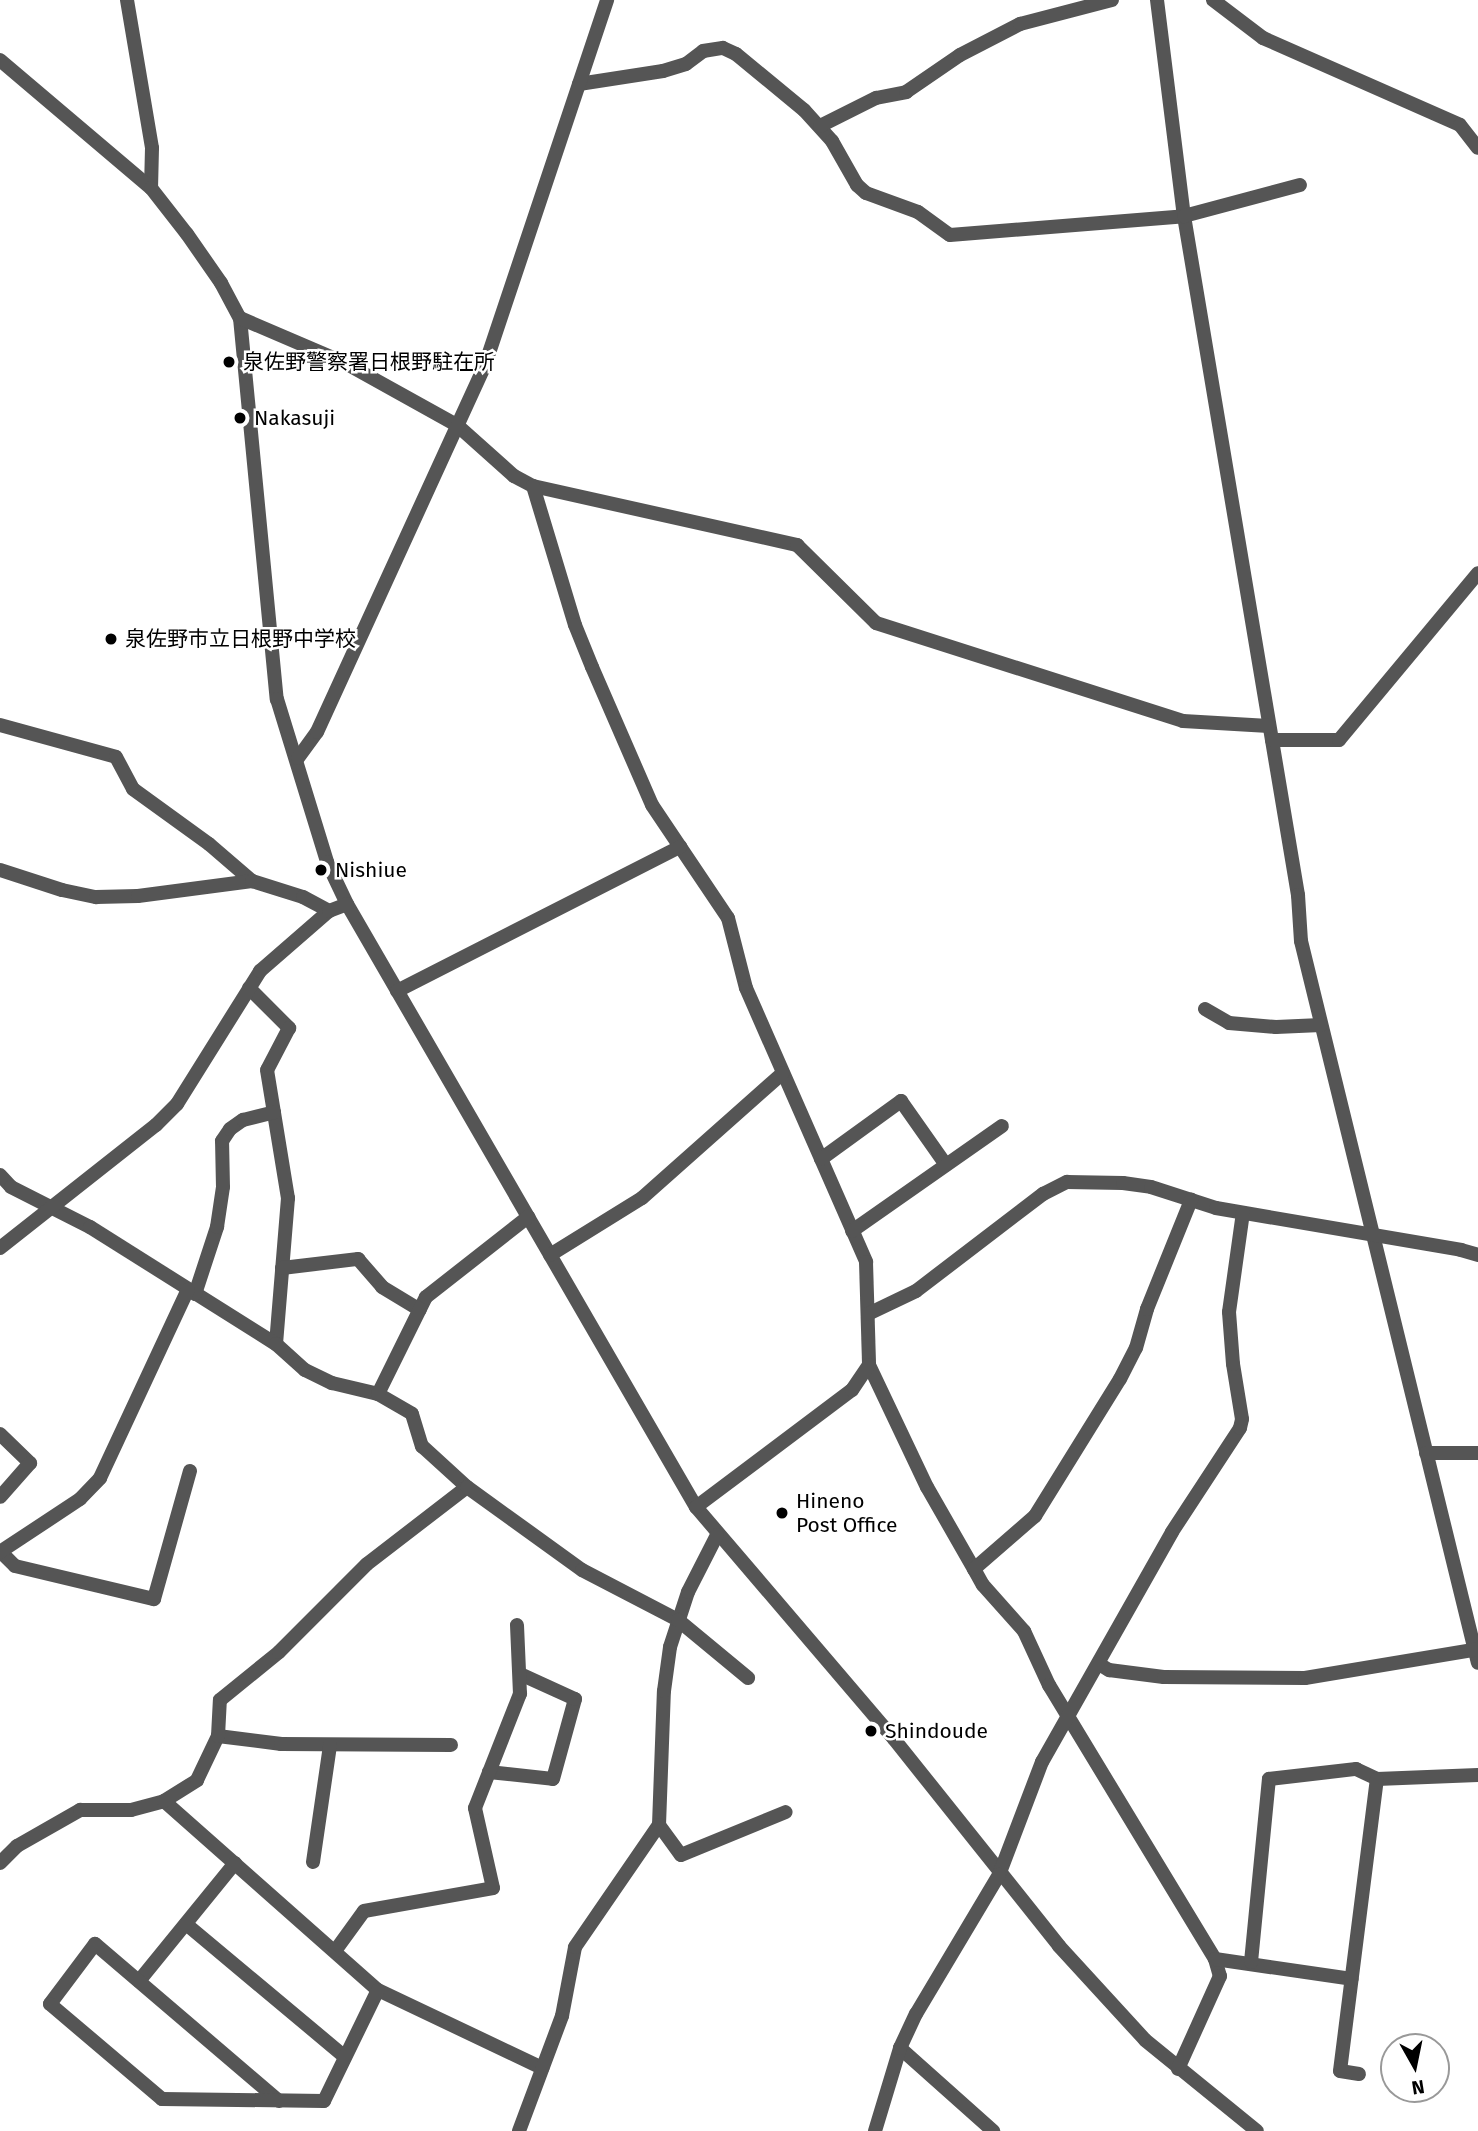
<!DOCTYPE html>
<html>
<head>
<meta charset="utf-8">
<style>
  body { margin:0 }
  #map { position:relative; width:1478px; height:2131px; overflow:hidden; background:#fff; font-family:"Fira Sans","Noto Sans JP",sans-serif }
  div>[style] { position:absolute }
  .minor>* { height:14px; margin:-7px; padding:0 7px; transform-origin:7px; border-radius:7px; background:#555 }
  .tertiary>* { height:14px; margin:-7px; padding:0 7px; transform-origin:7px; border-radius:7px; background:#555 }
  .dots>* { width:19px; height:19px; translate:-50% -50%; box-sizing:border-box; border:4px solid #fff; border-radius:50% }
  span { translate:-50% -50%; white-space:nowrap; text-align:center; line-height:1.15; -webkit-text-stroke:5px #fff; paint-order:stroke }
  .poi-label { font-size:21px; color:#000 }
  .left { translate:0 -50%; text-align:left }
  .north { position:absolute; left:1380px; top:2033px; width:70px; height:70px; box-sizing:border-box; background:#fff; border:2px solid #999; border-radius:50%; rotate:171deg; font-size:19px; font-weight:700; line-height:28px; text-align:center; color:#000 }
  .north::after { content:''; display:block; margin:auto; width:24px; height:32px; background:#000; clip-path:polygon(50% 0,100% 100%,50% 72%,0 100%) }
</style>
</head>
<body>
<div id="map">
  <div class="minor">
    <i style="left:127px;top:0;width:150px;rotate:80.4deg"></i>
    <i style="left:152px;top:148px;width:40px;rotate:91.4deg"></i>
    <i style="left:1157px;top:0;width:218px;rotate:82.9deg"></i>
    <i style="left:1184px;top:216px;width:689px;rotate:80.47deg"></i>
    <i style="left:1298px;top:895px;width:46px;rotate:86.3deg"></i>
    <i style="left:1301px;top:941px;width:743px;rotate:76.23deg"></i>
    <i style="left:1213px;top:0;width:63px;rotate:37.2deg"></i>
    <i style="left:1263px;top:38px;width:215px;rotate:23.8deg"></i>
    <i style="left:1460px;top:125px;width:29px;rotate:52deg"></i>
    <i style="left:0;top:60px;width:198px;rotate:40.3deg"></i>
    <i style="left:151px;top:188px;width:58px;rotate:52deg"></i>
    <i style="left:187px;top:234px;width:60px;rotate:55.2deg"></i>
    <i style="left:221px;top:283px;width:40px;rotate:62deg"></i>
    <i style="left:240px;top:318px;width:383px;rotate:84.5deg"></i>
    <i style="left:277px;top:699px;width:170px;rotate:72.9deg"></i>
    <i style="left:327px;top:862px;width:47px;rotate:64.5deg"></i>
    <i style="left:347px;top:904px;width:697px;rotate:59.94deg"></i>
    <i style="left:696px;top:1507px;width:305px;rotate:49.5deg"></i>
    <i style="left:894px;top:1739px;width:265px;rotate:51.4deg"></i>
    <i style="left:1059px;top:1946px;width:127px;rotate:47.5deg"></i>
    <i style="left:1145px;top:2040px;width:144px;rotate:39.1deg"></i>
    <i style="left:579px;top:84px;width:85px;rotate:-8.8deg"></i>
    <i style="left:663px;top:71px;width:24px;rotate:-17deg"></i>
    <i style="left:686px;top:64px;width:21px;rotate:-37deg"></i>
    <i style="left:703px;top:51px;width:20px;rotate:-9deg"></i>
    <i style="left:723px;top:48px;width:14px;rotate:25deg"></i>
    <i style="left:736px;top:54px;width:88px;rotate:39.5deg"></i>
    <i style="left:804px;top:110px;width:42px;rotate:47.9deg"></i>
    <i style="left:832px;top:141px;width:51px;rotate:60.4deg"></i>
    <i style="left:857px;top:185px;width:12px;rotate:42deg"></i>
    <i style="left:866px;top:193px;width:55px;rotate:20.1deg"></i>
    <i style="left:918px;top:212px;width:39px;rotate:36deg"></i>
    <i style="left:950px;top:235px;width:235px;rotate:-4.6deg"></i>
    <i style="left:1184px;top:216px;width:120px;rotate:-15deg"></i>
    <i style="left:820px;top:126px;width:63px;rotate:-26.6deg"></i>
    <i style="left:876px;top:98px;width:31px;rotate:-11deg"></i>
    <i style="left:906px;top:92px;width:65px;rotate:-34.4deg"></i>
    <i style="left:960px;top:55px;width:68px;rotate:-27.3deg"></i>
    <i style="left:1020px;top:24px;width:95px;rotate:-14.6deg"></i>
    <i style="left:240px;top:318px;width:114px;rotate:23.2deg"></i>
    <i style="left:345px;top:363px;width:129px;rotate:29.1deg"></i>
    <i style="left:458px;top:426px;width:75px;rotate:41.8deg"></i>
    <i style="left:514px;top:476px;width:21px;rotate:28deg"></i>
    <i style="left:533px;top:486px;width:271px;rotate:12.6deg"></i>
    <i style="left:797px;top:545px;width:111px;rotate:44.6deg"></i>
    <i style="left:876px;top:623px;width:322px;rotate:17.7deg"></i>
    <i style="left:1183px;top:721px;width:86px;rotate:3.3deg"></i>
    <i style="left:533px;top:486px;width:145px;rotate:73.2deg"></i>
    <i style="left:575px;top:625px;width:45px;rotate:68deg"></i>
    <i style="left:592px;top:667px;width:150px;rotate:66.5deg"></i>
    <i style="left:652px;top:805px;width:136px;rotate:56.1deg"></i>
    <i style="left:728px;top:918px;width:72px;rotate:75.6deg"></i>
    <i style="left:746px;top:988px;width:299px;rotate:66.3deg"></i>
    <i style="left:866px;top:1262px;width:103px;rotate:88.3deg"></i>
    <i style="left:869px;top:1365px;width:135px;rotate:64.6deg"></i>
    <i style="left:927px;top:1487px;width:95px;rotate:60.2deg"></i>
    <i style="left:974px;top:1569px;width:18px;rotate:61deg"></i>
    <i style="left:983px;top:1585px;width:62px;rotate:48.3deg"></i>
    <i style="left:1024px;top:1631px;width:60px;rotate:65.2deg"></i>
    <i style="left:1049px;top:1685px;width:320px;rotate:58.8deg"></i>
    <i style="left:1215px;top:1959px;width:18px;rotate:74deg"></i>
    <i style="left:1220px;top:1976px;width:102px;rotate:114.3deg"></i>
    <i style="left:0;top:725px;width:120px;rotate:15.4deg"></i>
    <i style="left:116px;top:757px;width:36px;rotate:62deg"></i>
    <i style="left:133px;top:789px;width:94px;rotate:35.9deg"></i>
    <i style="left:209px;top:844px;width:57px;rotate:40.7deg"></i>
    <i style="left:1272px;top:740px;width:67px"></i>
    <i style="left:1339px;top:740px;width:217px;rotate:-50.2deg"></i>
    <i style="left:298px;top:758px;width:32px;rotate:-54deg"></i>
    <i style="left:317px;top:732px;width:400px;rotate:-65.4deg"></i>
    <i style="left:484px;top:368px;width:388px;rotate:-71.5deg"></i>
    <i style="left:0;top:870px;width:65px;rotate:17.9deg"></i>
    <i style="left:62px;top:890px;width:35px;rotate:12deg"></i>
    <i style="left:96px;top:897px;width:42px;rotate:-1.4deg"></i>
    <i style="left:138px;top:896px;width:115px;rotate:-7.5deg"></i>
    <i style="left:252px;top:881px;width:53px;rotate:17.4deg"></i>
    <i style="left:303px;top:897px;width:30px;rotate:28deg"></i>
    <i style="left:249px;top:988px;width:57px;rotate:45deg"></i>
    <i style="left:289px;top:1028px;width:47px;rotate:117.6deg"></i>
    <i style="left:267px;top:1070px;width:130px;rotate:80.7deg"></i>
    <i style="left:288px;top:1198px;width:146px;rotate:94.7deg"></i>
    <i style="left:397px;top:991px;width:318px;rotate:-27deg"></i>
    <i style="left:1205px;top:1009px;width:28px;rotate:30deg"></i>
    <i style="left:1229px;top:1023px;width:47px;rotate:4.9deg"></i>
    <i style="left:1276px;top:1027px;width:45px;rotate:-2.5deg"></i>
    <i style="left:821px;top:1159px;width:99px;rotate:-35.9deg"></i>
    <i style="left:901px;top:1101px;width:78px;rotate:54.9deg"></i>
    <i style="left:0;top:1175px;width:16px;rotate:47deg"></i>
    <i style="left:11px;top:1187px;width:89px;rotate:26.9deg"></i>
    <i style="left:90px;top:1227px;width:220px;rotate:32.2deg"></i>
    <i style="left:276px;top:1344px;width:39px;rotate:42deg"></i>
    <i style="left:305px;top:1370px;width:30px;rotate:26deg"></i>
    <i style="left:332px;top:1383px;width:47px;rotate:13.4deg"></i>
    <i style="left:378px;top:1394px;width:39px;rotate:30deg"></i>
    <i style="left:412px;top:1414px;width:34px;rotate:73deg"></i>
    <i style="left:422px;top:1446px;width:61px;rotate:42.3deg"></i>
    <i style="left:852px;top:1231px;width:183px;rotate:-35deg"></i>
    <i style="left:0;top:1248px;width:199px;rotate:-38.3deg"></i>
    <i style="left:156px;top:1125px;width:30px;rotate:-45deg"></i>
    <i style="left:177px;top:1104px;width:157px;rotate:-58deg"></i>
    <i style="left:260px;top:971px;width:91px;rotate:-41deg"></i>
    <i style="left:329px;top:911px;width:19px;rotate:-21deg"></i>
    <i style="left:550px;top:1255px;width:108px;rotate:-31.8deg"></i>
    <i style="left:642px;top:1198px;width:188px;rotate:-41.6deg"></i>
    <i style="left:282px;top:1268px;width:77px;rotate:-6.8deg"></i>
    <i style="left:358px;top:1259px;width:37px;rotate:49deg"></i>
    <i style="left:382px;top:1287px;width:44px;rotate:31.2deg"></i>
    <i style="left:195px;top:1294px;width:71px;rotate:-71.8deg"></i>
    <i style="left:217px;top:1227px;width:40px;rotate:-81.5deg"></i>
    <i style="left:223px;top:1187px;width:46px;rotate:-91.2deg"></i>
    <i style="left:222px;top:1141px;width:14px;rotate:-56deg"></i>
    <i style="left:230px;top:1129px;width:16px;rotate:-35deg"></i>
    <i style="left:243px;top:1120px;width:32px;rotate:-14deg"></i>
    <i style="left:868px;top:1314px;width:53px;rotate:-25.6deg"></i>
    <i style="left:916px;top:1291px;width:160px;rotate:-37.4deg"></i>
    <i style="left:1043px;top:1194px;width:27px;rotate:-27deg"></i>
    <i style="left:1067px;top:1182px;width:56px;rotate:1deg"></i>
    <i style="left:1123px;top:1183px;width:28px;rotate:8deg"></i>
    <i style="left:1151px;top:1187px;width:68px;rotate:17.9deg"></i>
    <i style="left:1216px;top:1208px;width:249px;rotate:9.7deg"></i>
    <i style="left:1461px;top:1250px;width:18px;rotate:16deg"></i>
    <i style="left:378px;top:1394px;width:108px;rotate:-63.7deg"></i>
    <i style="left:426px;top:1297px;width:130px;rotate:-38.1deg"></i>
    <i style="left:0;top:1434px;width:42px;rotate:44deg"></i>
    <i style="left:30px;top:1463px;width:45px;rotate:131.4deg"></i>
    <i style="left:1426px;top:1453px;width:52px"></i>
    <i style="left:696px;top:1507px;width:195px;rotate:-36.9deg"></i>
    <i style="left:852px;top:1390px;width:30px;rotate:-56deg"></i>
    <i style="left:0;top:1551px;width:21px;rotate:45deg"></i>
    <i style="left:15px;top:1566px;width:143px;rotate:13.4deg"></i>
    <i style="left:154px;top:1599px;width:133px;rotate:-74.3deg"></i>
    <i style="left:0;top:1552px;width:96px;rotate:-33.5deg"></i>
    <i style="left:80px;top:1499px;width:29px;rotate:-46deg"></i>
    <i style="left:100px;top:1478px;width:208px;rotate:-65deg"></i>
    <i style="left:974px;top:1569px;width:81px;rotate:-41deg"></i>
    <i style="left:1035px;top:1516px;width:161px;rotate:-58.2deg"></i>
    <i style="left:1120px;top:1379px;width:35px;rotate:-63deg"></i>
    <i style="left:1136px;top:1348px;width:41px;rotate:-74.2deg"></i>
    <i style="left:1147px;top:1309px;width:118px;rotate:-68deg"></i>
    <i style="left:1099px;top:1664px;width:12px;rotate:31deg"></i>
    <i style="left:1109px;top:1670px;width:55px;rotate:7.3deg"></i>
    <i style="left:1164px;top:1677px;width:141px;rotate:0.4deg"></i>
    <i style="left:1305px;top:1678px;width:175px;rotate:-9.5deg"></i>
    <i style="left:218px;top:1736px;width:64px;rotate:7.2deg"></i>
    <i style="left:281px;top:1744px;width:170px;rotate:0.3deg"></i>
    <i style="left:489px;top:1772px;width:64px;rotate:6.2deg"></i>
    <i style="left:553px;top:1779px;width:83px;rotate:-74.6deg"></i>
    <i style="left:575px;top:1699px;width:60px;rotate:-155.6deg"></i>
    <i style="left:164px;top:1801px;width:286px;rotate:41.5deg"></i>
    <i style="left:378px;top:1990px;width:182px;rotate:25.4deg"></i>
    <i style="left:659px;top:1825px;width:134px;rotate:-87.9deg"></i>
    <i style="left:664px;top:1691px;width:44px;rotate:-82.2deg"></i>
    <i style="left:670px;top:1647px;width:58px;rotate:-71.9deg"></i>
    <i style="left:688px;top:1592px;width:64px;rotate:-63deg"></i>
    <i style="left:313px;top:1862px;width:118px;rotate:-81.7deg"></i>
    <i style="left:0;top:1863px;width:24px;rotate:-45deg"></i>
    <i style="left:17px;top:1846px;width:73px;rotate:-29.7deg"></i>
    <i style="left:80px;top:1810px;width:51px"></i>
    <i style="left:131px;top:1810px;width:34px;rotate:-15deg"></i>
    <i style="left:164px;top:1801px;width:39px;rotate:-32deg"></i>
    <i style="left:197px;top:1780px;width:49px;rotate:-64.5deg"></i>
    <i style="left:218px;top:1736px;width:36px;rotate:-87deg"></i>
    <i style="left:220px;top:1700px;width:76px;rotate:-39.1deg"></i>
    <i style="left:279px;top:1652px;width:124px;rotate:-45deg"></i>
    <i style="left:367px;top:1564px;width:126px;rotate:-37.6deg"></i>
    <i style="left:467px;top:1487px;width:142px;rotate:35.8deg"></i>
    <i style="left:582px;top:1570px;width:108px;rotate:27.5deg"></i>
    <i style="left:678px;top:1620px;width:91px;rotate:39.6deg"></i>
    <i style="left:999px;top:1875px;width:121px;rotate:-69.2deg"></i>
    <i style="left:1042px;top:1762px;width:264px;rotate:-60.5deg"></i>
    <i style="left:1172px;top:1532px;width:124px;rotate:-56.8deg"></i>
    <i style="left:1240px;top:1428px;width:9px;rotate:-77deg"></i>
    <i style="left:1242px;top:1419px;width:56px;rotate:-99.3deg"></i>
    <i style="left:1233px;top:1364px;width:52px;rotate:-94.4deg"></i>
    <i style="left:1229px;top:1312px;width:100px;rotate:-82deg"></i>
    <i style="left:186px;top:1924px;width:207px;rotate:39.9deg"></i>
    <i style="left:335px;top:1951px;width:49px;rotate:-54.1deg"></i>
    <i style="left:364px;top:1911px;width:131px;rotate:-10.1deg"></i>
    <i style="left:493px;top:1888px;width:82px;rotate:-102.7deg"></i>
    <i style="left:475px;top:1808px;width:123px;rotate:-68.5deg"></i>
    <i style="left:520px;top:1694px;width:69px;rotate:-92.5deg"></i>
    <i style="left:1215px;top:1959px;width:138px;rotate:8.3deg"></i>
    <i style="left:1251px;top:1962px;width:184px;rotate:-84.4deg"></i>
    <i style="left:1269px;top:1779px;width:88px;rotate:-6.6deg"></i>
    <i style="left:1356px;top:1769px;width:23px;rotate:25deg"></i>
    <i style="left:1377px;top:1779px;width:101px;rotate:-2.3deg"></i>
    <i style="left:139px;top:1981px;width:152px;rotate:-50.9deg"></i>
    <i style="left:900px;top:2048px;width:125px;rotate:41.7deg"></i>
    <i style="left:1359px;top:2074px;width:19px;rotate:-171deg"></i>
    <i style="left:1340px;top:2071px;width:294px;rotate:-82.8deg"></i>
    <i style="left:279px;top:2101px;width:242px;rotate:-139.5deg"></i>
    <i style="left:95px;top:1944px;width:75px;rotate:126.9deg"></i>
    <i style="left:50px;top:2004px;width:147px;rotate:40.3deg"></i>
    <i style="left:162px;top:2099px;width:162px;rotate:0.7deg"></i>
    <i style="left:324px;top:2101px;width:123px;rotate:-64.1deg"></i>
    <i style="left:519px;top:2131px;width:123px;rotate:-69.5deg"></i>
    <i style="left:562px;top:2016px;width:70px;rotate:-79.3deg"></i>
    <i style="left:575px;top:1947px;width:148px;rotate:-55.5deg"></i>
    <i style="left:659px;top:1825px;width:37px;rotate:54deg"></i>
    <i style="left:681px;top:1855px;width:113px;rotate:-22.3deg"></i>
  </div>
  <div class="tertiary">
    <i style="left:875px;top:2131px;width:87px;rotate:-73.2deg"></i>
    <i style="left:900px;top:2048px;width:38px;rotate:-65deg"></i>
    <i style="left:916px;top:2014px;width:162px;rotate:-59.2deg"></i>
  </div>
  <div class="dots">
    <i style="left:229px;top:362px;background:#000"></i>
    <i style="left:240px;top:418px;background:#000"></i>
    <i style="left:111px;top:639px;background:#000"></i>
    <i style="left:321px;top:870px;background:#000"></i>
    <i style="left:782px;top:1513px;background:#000"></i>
    <i style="left:871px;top:1731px;background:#000"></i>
  </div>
  <div class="poi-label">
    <span class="left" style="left:243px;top:362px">泉佐野警察署日根野駐在所</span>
    <span class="left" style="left:254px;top:418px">Nakasuji</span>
    <span class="left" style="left:125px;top:639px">泉佐野市立日根野中学校</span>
    <span class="left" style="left:335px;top:870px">Nishiue</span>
    <span class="left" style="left:796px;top:1513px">Hineno<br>Post Office</span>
    <span class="left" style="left:885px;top:1731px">Shindoude</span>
  </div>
  <div class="north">N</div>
</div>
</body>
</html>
